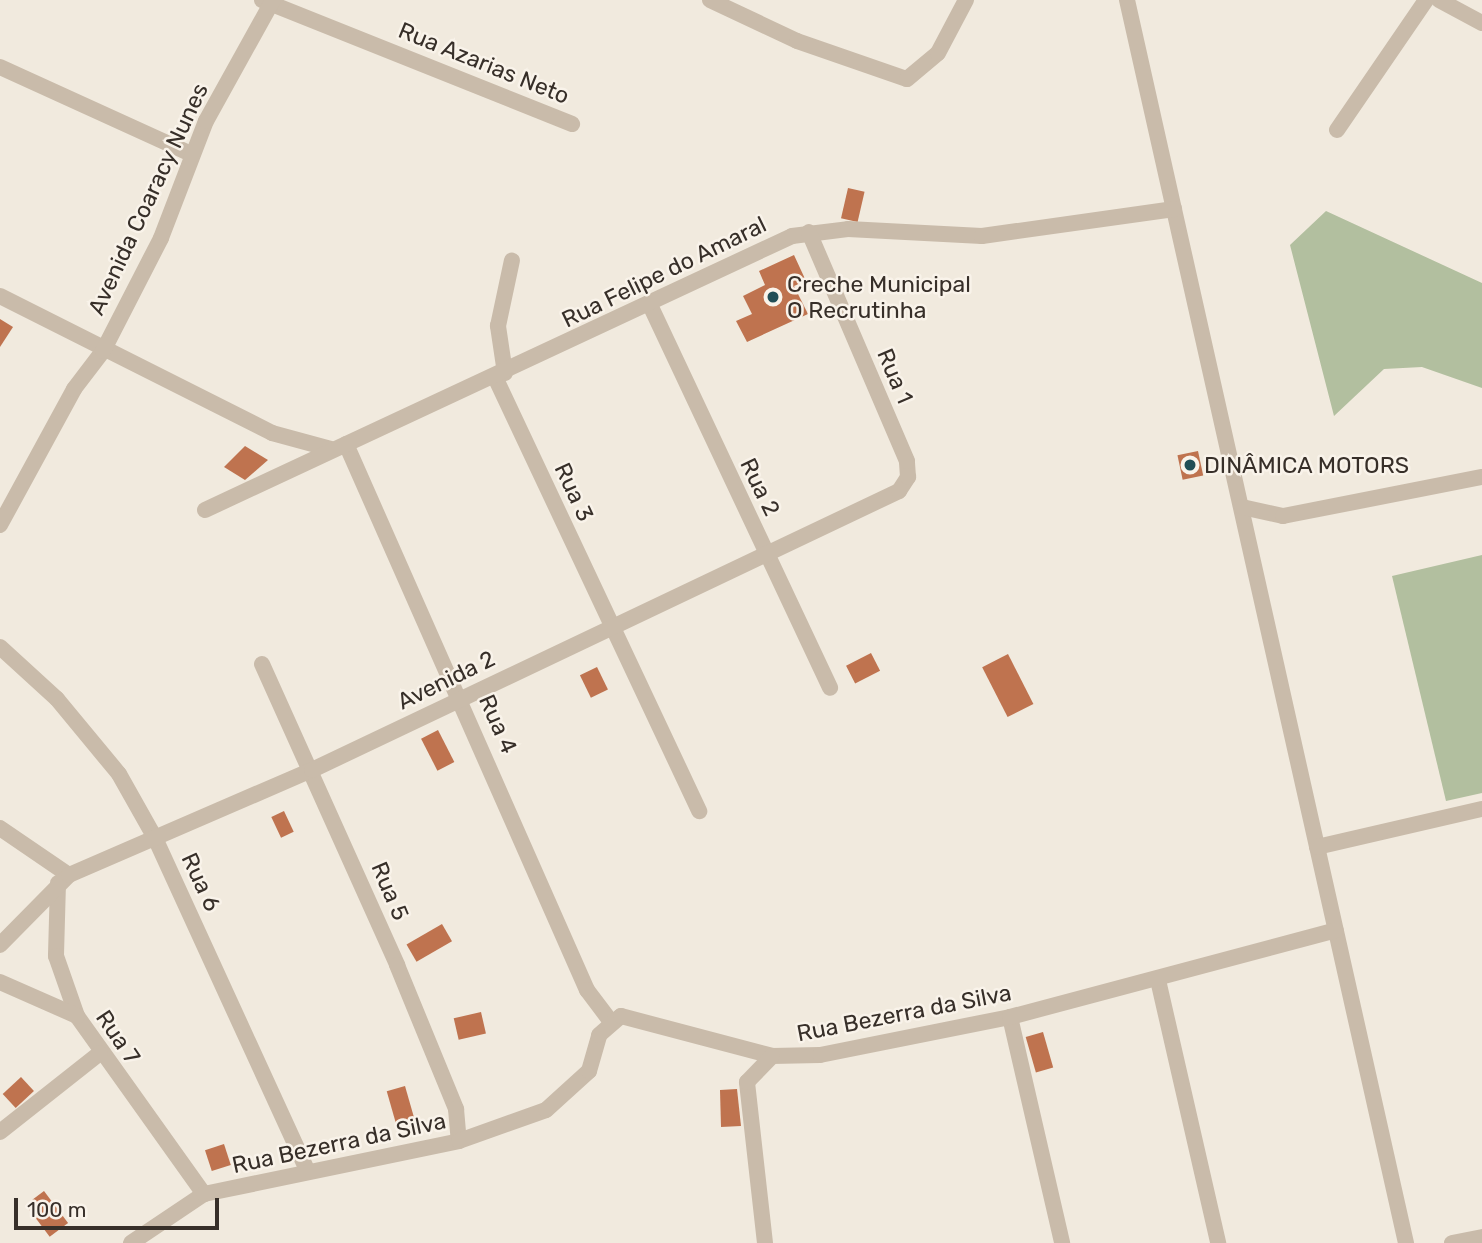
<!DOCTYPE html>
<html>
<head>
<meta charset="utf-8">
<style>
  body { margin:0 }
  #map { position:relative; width:1482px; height:1243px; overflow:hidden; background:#f1eade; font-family:Rubik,sans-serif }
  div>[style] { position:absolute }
  .green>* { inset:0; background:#b2bf9f }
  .building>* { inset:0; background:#bf734f; transform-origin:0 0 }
  .minor>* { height:16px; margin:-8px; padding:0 8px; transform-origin:8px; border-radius:8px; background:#c9bbaa }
  .dots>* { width:19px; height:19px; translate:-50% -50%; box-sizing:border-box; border:4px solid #f9f3ea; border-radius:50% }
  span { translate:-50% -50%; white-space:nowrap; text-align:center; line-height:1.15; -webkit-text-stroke:5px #f9f3ea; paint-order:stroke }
  .street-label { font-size:23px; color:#372f29 }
  .poi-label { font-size:23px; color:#372f29 }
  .left { translate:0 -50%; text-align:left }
  .scale { position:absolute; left:14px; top:1198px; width:205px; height:32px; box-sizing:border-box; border:4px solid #372f29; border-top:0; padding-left:9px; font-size:21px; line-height:24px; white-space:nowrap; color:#372f29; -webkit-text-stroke:5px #f9f3ea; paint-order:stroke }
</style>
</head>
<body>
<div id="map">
  <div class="green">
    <i style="clip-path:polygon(1326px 211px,1482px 283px,1482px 388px,1422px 367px,1384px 369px,1334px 416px,1290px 245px)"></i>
    <i style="clip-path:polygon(1482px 555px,1482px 793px,1446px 801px,1392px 576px)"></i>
  </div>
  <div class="building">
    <i style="left:848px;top:188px;width:17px;height:31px;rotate:13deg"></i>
    <i style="clip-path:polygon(794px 255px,806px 281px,794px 286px,808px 314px,747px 342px,736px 321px,752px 314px,743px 296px,765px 285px,759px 271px)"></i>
    <i style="clip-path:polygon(0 319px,13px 327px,0 347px)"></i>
    <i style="clip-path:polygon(245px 446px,268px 460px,245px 480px,224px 467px)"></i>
    <i style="left:1198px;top:451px;width:25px;height:21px;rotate:78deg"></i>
    <i style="left:871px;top:653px;width:20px;height:28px;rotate:63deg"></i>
    <i style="left:1008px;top:654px;width:56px;height:29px;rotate:63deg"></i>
    <i style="left:597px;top:667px;width:25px;height:19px;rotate:64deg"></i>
    <i style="left:438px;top:730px;width:36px;height:19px;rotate:63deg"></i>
    <i style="left:284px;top:811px;width:23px;height:14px;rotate:65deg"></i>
    <i style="left:442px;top:924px;width:20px;height:41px;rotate:60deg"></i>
    <i style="left:481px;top:1012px;width:22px;height:28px;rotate:77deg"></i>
    <i style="left:1043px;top:1032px;width:37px;height:18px;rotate:74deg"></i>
    <i style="left:21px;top:1077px;width:19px;height:25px;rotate:47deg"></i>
    <i style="left:405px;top:1086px;width:41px;height:19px;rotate:74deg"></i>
    <i style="clip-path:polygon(737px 1089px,741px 1126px,721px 1127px,720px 1090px)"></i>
    <i style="left:224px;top:1144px;width:22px;height:20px;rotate:72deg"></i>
    <i style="left:44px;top:1191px;width:40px;height:23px;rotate:53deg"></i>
  </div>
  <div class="minor">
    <i style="left:262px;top:0;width:334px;rotate:21.8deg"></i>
    <i style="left:710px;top:0;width:96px;rotate:25.2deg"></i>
    <i style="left:797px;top:41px;width:116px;rotate:19.1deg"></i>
    <i style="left:907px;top:79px;width:40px;rotate:-40deg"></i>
    <i style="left:938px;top:53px;width:60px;rotate:-62.2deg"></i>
    <i style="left:1127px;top:0;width:1274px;rotate:77.35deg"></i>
    <i style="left:1439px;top:0;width:49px;rotate:28.1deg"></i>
    <i style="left:0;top:67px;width:210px;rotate:24.5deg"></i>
    <i style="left:1337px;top:130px;width:158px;rotate:-55.6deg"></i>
    <i style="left:0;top:296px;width:305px;rotate:26.7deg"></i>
    <i style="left:272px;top:433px;width:61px;rotate:15.2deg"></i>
    <i style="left:650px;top:305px;width:423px;rotate:64.8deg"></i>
    <i style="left:505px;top:373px;width:48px;rotate:-98.5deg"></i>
    <i style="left:498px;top:326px;width:67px;rotate:-78deg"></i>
    <i style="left:495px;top:377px;width:480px;rotate:64.8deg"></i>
    <i style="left:346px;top:444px;width:597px;rotate:66.18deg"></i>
    <i style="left:587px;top:990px;width:39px;rotate:53deg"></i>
    <i style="left:1242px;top:507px;width:42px;rotate:12.4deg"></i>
    <i style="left:1283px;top:516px;width:203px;rotate:-11.1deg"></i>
    <i style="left:205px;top:510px;width:648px;rotate:-25.02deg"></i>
    <i style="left:792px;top:236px;width:56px;rotate:-7.1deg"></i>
    <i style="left:848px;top:229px;width:134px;rotate:3deg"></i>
    <i style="left:982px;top:236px;width:194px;rotate:-8deg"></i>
    <i style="left:0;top:525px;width:155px;rotate:-61.4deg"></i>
    <i style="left:74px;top:389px;width:48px;rotate:-52.7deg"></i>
    <i style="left:103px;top:351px;width:127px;rotate:-62.8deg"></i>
    <i style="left:161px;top:238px;width:125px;rotate:-69deg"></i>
    <i style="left:206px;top:121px;width:138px;rotate:-61deg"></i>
    <i style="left:0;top:647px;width:77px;rotate:42.4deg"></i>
    <i style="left:57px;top:699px;width:97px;rotate:50.4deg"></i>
    <i style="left:119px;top:774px;width:73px;rotate:60.6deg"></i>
    <i style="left:155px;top:838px;width:367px;rotate:65.4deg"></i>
    <i style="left:262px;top:664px;width:330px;rotate:65.8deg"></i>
    <i style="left:397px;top:965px;width:156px;rotate:67.7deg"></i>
    <i style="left:456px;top:1109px;width:32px;rotate:85deg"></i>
    <i style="left:0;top:828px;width:83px;rotate:34.3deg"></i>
    <i style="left:1317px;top:847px;width:169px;rotate:-13deg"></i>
    <i style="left:58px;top:883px;width:73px;rotate:91.6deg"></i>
    <i style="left:56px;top:956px;width:64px;rotate:70.7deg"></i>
    <i style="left:77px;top:1016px;width:219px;rotate:54.5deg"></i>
    <i style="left:0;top:945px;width:98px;rotate:-45.4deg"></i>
    <i style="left:69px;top:875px;width:265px;rotate:-23.4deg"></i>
    <i style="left:312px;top:770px;width:650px;rotate:-25.42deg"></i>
    <i style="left:899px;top:491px;width:17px;rotate:-57deg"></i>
    <i style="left:908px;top:477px;width:16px;rotate:-94deg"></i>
    <i style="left:907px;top:461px;width:249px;rotate:-113.2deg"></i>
    <i style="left:1158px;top:980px;width:270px;rotate:77.1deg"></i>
    <i style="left:0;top:982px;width:84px;rotate:23.8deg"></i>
    <i style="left:1010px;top:1017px;width:232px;rotate:77deg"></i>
    <i style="left:0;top:1132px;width:127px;rotate:-38.3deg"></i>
    <i style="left:131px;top:1243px;width:88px;rotate:-33.9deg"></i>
    <i style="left:204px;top:1194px;width:260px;rotate:-11.7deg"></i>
    <i style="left:459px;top:1141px;width:92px;rotate:-19.6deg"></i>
    <i style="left:546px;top:1110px;width:58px;rotate:-42.2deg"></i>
    <i style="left:589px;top:1071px;width:37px;rotate:-74deg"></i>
    <i style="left:599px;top:1035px;width:29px;rotate:-41deg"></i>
    <i style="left:621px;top:1016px;width:156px;rotate:14.8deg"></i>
    <i style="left:772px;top:1056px;width:48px;rotate:-1.2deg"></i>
    <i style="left:820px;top:1055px;width:194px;rotate:-11.3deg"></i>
    <i style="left:1010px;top:1017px;width:337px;rotate:-14.9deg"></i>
    <i style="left:765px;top:1243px;width:162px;rotate:-96.4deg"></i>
    <i style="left:747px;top:1082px;width:36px;rotate:-46deg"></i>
    <i style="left:1452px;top:1243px;width:31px;rotate:-11deg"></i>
  </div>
  <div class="dots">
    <i style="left:773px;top:297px;background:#214e56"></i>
    <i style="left:1190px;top:465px;background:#214e56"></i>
  </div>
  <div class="street-label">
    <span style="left:484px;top:63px;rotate:22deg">Rua Azarias Neto</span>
    <span style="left:148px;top:199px;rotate:-65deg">Avenida Coaracy Nunes</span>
    <span style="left:664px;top:272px;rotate:-26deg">Rua Felipe do Amaral</span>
    <span style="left:895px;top:376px;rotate:67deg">Rua 1</span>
    <span style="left:760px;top:487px;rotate:64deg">Rua 2</span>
    <span style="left:574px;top:492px;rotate:65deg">Rua 3</span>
    <span style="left:446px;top:680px;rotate:-26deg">Avenida 2</span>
    <span style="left:498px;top:724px;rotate:66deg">Rua 4</span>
    <span style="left:201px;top:882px;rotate:65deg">Rua 6</span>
    <span style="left:390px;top:891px;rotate:67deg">Rua 5</span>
    <span style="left:904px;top:1013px;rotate:-11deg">Rua Bezerra da Silva</span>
    <span style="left:118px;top:1037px;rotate:56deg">Rua 7</span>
    <span style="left:339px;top:1143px;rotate:-12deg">Rua Bezerra da Silva</span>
  </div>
  <div class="poi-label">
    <span class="left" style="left:787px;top:297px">Creche Municipal<br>O Recrutinha</span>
    <span class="left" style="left:1204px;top:465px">DINÂMICA MOTORS</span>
  </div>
  <div class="scale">100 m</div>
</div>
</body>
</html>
